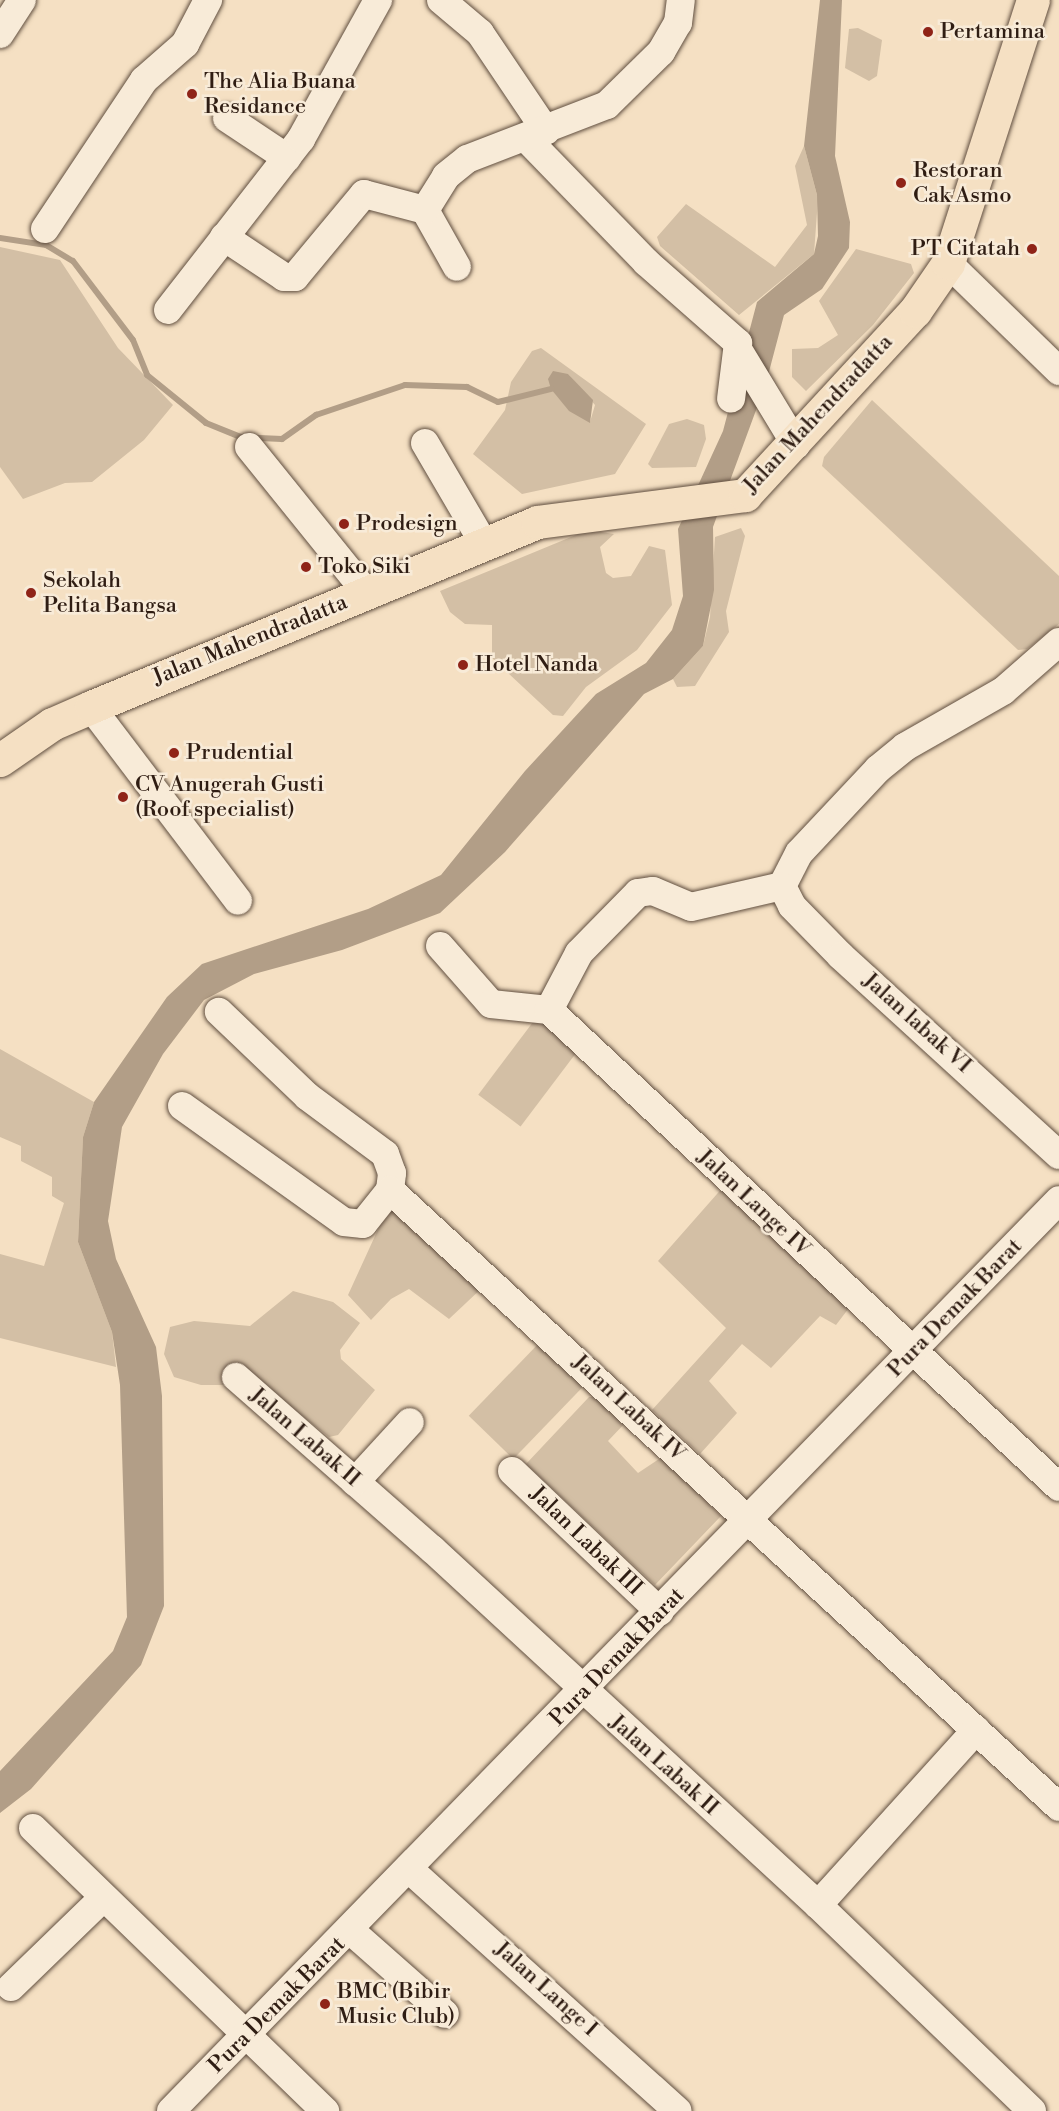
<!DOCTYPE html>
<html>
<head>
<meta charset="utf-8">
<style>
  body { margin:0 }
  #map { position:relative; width:1059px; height:2111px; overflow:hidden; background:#f5e0c3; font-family:"Libre Bodoni",serif }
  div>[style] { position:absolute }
  .green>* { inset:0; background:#d3bfa5; transform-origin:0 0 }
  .water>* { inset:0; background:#b29e87 }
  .stream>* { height:6px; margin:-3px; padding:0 3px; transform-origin:3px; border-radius:3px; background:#b29e87 }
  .roads { filter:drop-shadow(0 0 2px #604e3f) drop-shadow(0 0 2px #604e3f) }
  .minor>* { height:28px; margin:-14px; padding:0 14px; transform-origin:14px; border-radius:14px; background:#f8ebd8 }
  .highway>* { height:33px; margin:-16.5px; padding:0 16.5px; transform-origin:16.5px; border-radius:16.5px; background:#f5e0c3 }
  .dots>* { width:16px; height:16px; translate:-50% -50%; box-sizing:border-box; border:3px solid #f8ebd8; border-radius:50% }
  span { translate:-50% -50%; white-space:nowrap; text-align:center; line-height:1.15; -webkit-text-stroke:5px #f8ebd8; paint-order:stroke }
  .poi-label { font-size:22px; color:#2f1d13 }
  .left { translate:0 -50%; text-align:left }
  .right { translate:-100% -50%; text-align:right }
  .street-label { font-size:22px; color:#2f1d13 }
</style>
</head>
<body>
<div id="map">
  <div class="green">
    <i style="clip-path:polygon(858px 28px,882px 40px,877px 76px,869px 81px,845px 68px,849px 29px)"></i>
    <i style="clip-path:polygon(804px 146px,818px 199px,814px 254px,739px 315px,660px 246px,657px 237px,686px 204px,775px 267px,807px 225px,795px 166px)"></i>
    <i style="clip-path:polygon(0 247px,60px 260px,118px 348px,173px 405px,144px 440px,92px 482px,65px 483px,23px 499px,0 467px)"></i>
    <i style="clip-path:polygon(856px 249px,911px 264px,914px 273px,873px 325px,806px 391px,792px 377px,792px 349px,818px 348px,838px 335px,819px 301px)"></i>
    <i style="clip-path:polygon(evenodd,541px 348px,646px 424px,615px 474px,522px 494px,473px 454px,505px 410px,511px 382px,532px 351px,541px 348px,568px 374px,595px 405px,590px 422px,568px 374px)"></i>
    <i style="clip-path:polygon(872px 400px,1059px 576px,1059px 624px,1027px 649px,1018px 650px,822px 466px,824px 457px)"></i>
    <i style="clip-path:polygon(687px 419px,704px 425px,706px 439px,696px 467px,652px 468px,648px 464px,669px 424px)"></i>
    <i style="clip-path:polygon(741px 528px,745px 536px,726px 611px,729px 632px,695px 686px,677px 687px,673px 679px,703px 646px,710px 617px,715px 537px)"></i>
    <i style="clip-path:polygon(588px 530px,614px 534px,600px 547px,606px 573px,613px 578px,631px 576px,649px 546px,665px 550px,672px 605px,637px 650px,586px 687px,563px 716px,553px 715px,492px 658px,492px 625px,465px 624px,450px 612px,440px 591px)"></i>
    <i style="left:536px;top:1018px;width:53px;height:96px;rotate:37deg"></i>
    <i style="clip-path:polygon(0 1049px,94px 1102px,83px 1137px,78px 1242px,112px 1332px,116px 1367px,0 1338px,0 1254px,44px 1266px,64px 1203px,52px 1196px,52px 1177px,21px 1161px,21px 1146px,0 1137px)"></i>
    <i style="clip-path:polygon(724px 1186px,852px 1304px,836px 1325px,820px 1316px,771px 1368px,742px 1344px,709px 1381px,737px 1413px,700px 1454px,652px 1410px,726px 1328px,658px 1261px)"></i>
    <i style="clip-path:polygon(391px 1201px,483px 1287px,449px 1319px,409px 1289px,391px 1299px,371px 1320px,348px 1295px)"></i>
    <i style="clip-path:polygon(293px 1291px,333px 1302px,360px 1323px,340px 1350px,341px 1359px,375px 1390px,338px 1435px,329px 1437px,245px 1371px,233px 1385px,201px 1385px,174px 1377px,164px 1354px,170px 1327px,194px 1321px,250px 1326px)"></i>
    <i style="left:541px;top:1341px;width:62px;height:104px;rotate:44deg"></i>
    <i style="clip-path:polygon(589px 1397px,598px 1397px,626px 1422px,608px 1441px,638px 1473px,662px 1457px,721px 1516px,655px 1585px,526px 1464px)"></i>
  </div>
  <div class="water">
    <i style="clip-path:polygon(820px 0,842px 0,835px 156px,850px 222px,849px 248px,822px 289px,784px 315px,766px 383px,713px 527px,714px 590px,703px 646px,673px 679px,644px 694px,505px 852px,440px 913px,342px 950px,254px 974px,204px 1000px,163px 1054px,122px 1127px,108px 1221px,116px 1259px,156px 1347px,162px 1396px,164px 1606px,141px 1665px,31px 1789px,0 1813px,0 1771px,113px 1651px,127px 1617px,120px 1385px,112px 1332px,78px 1242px,83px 1137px,94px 1102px,167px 997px,202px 964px,368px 909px,441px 875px,525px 771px,596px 694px,646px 663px,672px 630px,683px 596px,678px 529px,723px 431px,757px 302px,814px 254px,818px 236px,817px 195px,804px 146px)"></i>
    <i style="clip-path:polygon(553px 371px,568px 374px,593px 400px,590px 423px,569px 411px,551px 389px,548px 379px)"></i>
  </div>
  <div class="stream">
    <i style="left:0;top:238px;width:47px;rotate:8.7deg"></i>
    <i style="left:46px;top:245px;width:31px;rotate:31deg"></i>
    <i style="left:73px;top:261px;width:99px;rotate:52.8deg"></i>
    <i style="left:133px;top:340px;width:38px;rotate:68deg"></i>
    <i style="left:147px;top:375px;width:76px;rotate:39.1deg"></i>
    <i style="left:206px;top:423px;width:37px;rotate:22deg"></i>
    <i style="left:240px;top:437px;width:42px;rotate:2.7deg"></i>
    <i style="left:282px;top:439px;width:42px;rotate:-35.2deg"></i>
    <i style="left:316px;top:415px;width:94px;rotate:-18.6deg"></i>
    <i style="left:405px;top:385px;width:62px;rotate:1.8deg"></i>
    <i style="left:467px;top:387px;width:34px;rotate:26deg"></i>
    <i style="left:498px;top:402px;width:55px;rotate:-13.8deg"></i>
  </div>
  <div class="roads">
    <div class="minor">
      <i style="left:441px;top:0;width:51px;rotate:40.2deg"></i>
      <i style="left:480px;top:33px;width:118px;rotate:56deg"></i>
      <i style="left:0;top:34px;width:40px;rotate:-57.1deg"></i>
      <i style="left:227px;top:118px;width:72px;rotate:33.7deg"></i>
      <i style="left:526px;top:138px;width:173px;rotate:45.9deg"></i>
      <i style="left:646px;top:262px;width:123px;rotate:41.4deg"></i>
      <i style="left:738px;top:343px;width:56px;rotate:97.1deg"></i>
      <i style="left:425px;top:210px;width:65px;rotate:60.7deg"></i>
      <i style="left:45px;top:229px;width:179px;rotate:-56.4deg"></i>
      <i style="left:144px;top:80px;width:55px;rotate:-41.3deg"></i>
      <i style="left:185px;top:44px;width:50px;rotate:-62.4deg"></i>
      <i style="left:224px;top:237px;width:72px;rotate:33.7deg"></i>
      <i style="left:284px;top:277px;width:11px"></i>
      <i style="left:295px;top:277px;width:108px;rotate:-50.3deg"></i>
      <i style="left:364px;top:194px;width:63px;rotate:14.7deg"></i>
      <i style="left:425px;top:210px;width:40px;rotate:-58deg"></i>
      <i style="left:446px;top:176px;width:27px;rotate:-39deg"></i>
      <i style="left:467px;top:159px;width:150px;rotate:-21.1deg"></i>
      <i style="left:607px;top:105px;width:76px;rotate:-44.5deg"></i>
      <i style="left:661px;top:52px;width:34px;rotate:-60deg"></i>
      <i style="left:678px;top:23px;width:23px;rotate:-83deg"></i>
      <i style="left:948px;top:263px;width:155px;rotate:44.2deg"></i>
      <i style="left:168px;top:310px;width:217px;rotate:-52.1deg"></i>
      <i style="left:301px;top:139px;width:159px;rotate:-61deg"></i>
      <i style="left:739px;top:351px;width:110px;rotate:58.8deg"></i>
      <i style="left:425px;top:443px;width:117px;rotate:59.7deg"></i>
      <i style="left:249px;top:447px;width:186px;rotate:51.1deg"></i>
      <i style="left:1059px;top:642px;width:74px;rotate:138.8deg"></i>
      <i style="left:1003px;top:691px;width:113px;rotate:150.3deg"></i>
      <i style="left:905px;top:747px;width:35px;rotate:141deg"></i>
      <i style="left:878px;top:769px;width:115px;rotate:133.2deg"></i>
      <i style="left:799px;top:853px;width:37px;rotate:117deg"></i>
      <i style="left:782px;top:886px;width:22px;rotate:63deg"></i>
      <i style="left:792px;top:906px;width:70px;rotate:45.6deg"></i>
      <i style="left:841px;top:956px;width:295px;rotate:42.4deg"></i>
      <i style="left:91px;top:707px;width:243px;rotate:52.8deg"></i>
      <i style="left:440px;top:946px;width:77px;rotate:48.7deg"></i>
      <i style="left:491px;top:1004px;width:58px;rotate:5.9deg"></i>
      <i style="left:549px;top:1010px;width:698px;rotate:43.09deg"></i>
      <i style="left:549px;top:1010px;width:64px;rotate:-62.2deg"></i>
      <i style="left:579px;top:953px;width:84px;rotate:-45.5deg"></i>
      <i style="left:638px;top:893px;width:15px;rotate:-8deg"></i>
      <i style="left:653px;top:891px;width:41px;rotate:22.8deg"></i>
      <i style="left:691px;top:907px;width:93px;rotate:-13deg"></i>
      <i style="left:182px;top:1106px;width:199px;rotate:35.6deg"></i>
      <i style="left:344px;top:1222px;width:19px;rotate:6deg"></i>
      <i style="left:363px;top:1224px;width:43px;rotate:-51.5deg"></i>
      <i style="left:390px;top:1190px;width:17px;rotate:-83deg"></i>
      <i style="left:392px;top:1173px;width:20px;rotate:-110deg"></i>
      <i style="left:385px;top:1154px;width:97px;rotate:-143.4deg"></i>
      <i style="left:307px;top:1096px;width:122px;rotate:-136.3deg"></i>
      <i style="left:390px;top:1190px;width:910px;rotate:42.68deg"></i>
      <i style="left:236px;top:1377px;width:261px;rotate:41.3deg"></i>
      <i style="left:432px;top:1549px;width:525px;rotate:42.68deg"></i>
      <i style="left:818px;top:1905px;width:297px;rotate:43.9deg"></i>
      <i style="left:512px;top:1471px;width:204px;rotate:43.6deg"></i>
      <i style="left:355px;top:1482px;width:81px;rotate:-47.5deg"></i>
      <i style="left:33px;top:1828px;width:407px;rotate:44.1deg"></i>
      <i style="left:410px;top:1870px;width:360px;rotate:42deg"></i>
      <i style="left:818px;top:1905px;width:236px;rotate:-47.9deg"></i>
      <i style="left:351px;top:1931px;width:125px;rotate:41.4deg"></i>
      <i style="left:11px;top:1987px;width:129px;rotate:-44.1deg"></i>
      <i style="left:171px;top:2111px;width:1272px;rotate:-45.73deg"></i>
    </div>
    <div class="highway">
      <i style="left:0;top:760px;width:63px;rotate:-34.7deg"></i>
      <i style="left:52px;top:724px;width:43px;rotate:-23.6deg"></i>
      <i style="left:91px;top:707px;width:483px;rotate:-22.5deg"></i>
      <i style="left:537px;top:522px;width:210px;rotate:-7.4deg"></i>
      <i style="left:745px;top:495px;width:251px;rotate:-47.3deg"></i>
      <i style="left:915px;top:311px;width:58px;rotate:-55.5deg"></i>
      <i style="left:948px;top:263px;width:276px;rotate:-72.1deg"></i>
    </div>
  </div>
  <div class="dots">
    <i style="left:928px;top:32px;background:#8f2418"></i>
    <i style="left:192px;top:94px;background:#8f2418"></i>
    <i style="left:901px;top:183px;background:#8f2418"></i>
    <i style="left:1032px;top:249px;background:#8f2418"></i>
    <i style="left:344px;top:524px;background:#8f2418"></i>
    <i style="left:306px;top:567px;background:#8f2418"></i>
    <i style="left:31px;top:593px;background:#8f2418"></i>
    <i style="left:463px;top:665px;background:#8f2418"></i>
    <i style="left:174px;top:753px;background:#8f2418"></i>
    <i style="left:123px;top:797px;background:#8f2418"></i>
    <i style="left:325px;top:2004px;background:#8f2418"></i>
  </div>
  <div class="poi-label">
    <span class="left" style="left:940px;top:32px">Pertamina</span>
    <span class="left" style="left:204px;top:94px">The Alia Buana<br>Residance</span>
    <span class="left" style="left:913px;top:183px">Restoran<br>Cak Asmo</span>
    <span class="right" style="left:1020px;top:249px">PT Citatah</span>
    <span class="left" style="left:356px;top:524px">Prodesign</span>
    <span class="left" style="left:318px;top:567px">Toko Siki</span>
    <span class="left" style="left:43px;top:593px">Sekolah<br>Pelita Bangsa</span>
    <span class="left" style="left:475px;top:665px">Hotel Nanda</span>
    <span class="left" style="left:186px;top:753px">Prudential</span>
    <span class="left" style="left:135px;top:797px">CV Anugerah Gusti<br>(Roof specialist)</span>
    <span class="left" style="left:337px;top:2004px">BMC (Bibir<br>Music Club)</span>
  </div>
  <div class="street-label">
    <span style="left:818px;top:414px;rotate:-47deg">Jalan Mahendradatta</span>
    <span style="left:250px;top:640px;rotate:-22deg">Jalan Mahendradatta</span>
    <span style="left:917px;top:1023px;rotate:42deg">Jalan labak VI</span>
    <span style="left:754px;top:1203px;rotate:43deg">Jalan Lange IV</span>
    <span style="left:955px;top:1308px;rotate:-46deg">Pura Demak Barat</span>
    <span style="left:629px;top:1408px;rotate:43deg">Jalan Labak IV</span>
    <span style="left:305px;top:1437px;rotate:41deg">Jalan Labak II</span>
    <span style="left:586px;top:1541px;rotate:44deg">Jalan Labak III</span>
    <span style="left:617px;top:1657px;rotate:-46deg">Pura Demak Barat</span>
    <span style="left:664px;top:1765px;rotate:42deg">Jalan Labak II</span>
    <span style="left:546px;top:1989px;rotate:42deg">Jalan Lange I</span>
    <span style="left:277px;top:2005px;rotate:-45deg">Pura Demak Barat</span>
  </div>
</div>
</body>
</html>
